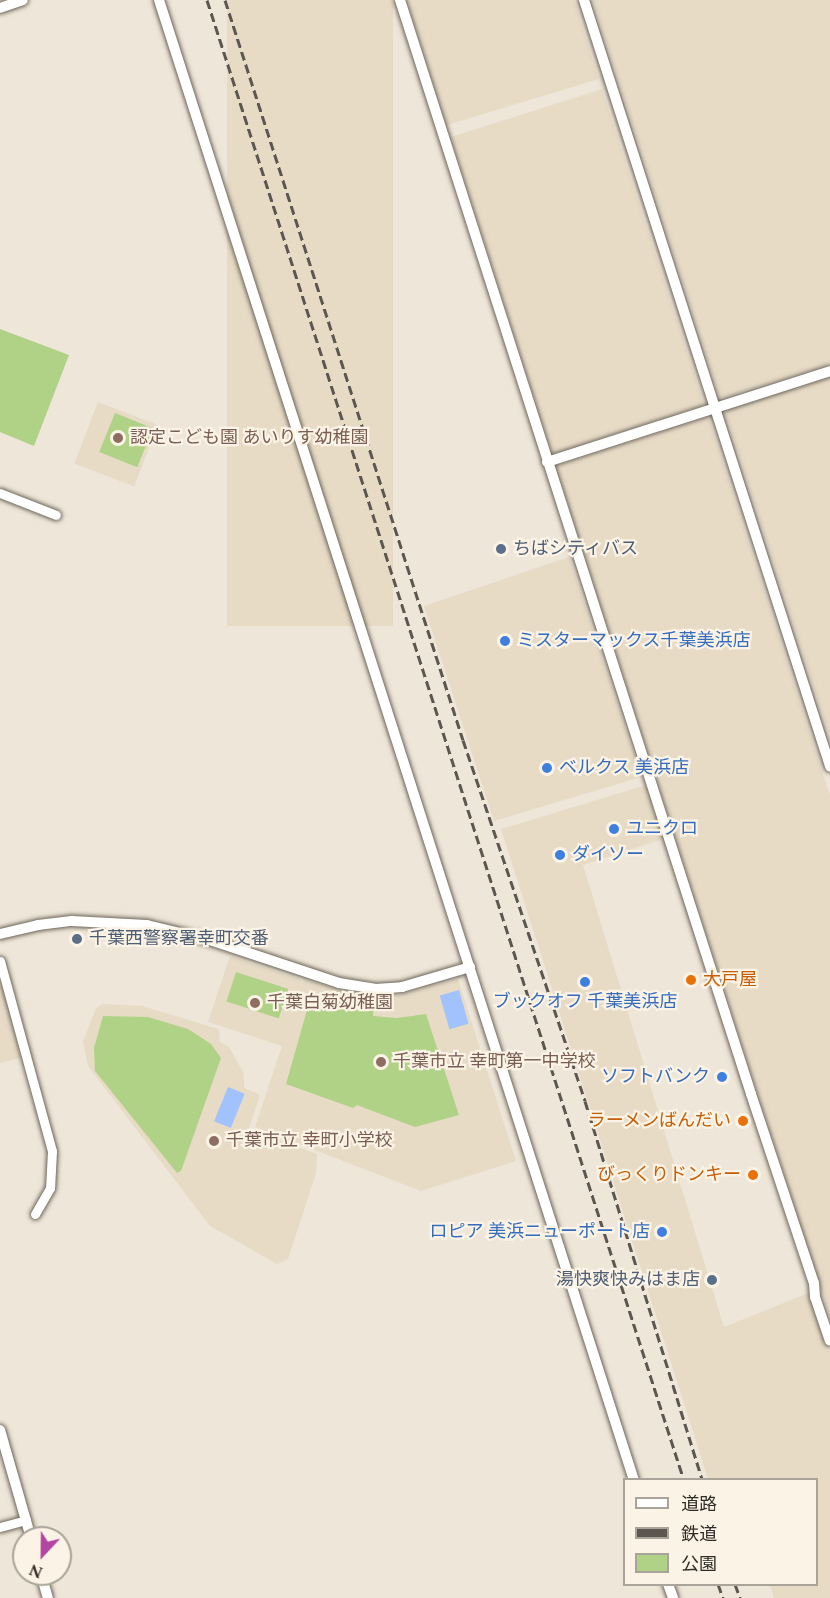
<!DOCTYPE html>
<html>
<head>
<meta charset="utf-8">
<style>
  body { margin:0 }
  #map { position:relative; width:830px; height:1598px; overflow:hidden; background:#eee6d8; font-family:Spectral,"Noto Sans JP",serif }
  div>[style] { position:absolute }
  .built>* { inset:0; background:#e7dbc6; transform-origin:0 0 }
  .green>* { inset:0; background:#b0d287; transform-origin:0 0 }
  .water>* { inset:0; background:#a1c2fc; transform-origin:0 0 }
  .roads { filter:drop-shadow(0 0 2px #6d665a) drop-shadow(0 0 2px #6d665a) }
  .minor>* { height:9px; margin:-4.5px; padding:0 4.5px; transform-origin:4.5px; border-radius:4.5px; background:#fff }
  .tertiary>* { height:10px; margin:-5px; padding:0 5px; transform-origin:5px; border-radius:5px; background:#fff }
  .rail>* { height:3px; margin-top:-1.5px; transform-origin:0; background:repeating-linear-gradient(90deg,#5b5750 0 9px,transparent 0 13.5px) }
  .dots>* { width:16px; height:16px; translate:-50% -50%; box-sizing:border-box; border:3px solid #fbf3e5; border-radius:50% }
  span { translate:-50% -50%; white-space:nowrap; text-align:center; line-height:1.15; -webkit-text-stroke:4.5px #fbf3e5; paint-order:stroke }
  .education-label { font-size:18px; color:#785e54 }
  .left { translate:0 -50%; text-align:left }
  .service-label { font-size:18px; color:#4e5e75 }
  .right { translate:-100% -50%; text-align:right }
  .shop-label { font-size:18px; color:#366cbe }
  .food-label { font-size:18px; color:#c56008 }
  .legend { position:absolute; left:623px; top:1478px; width:195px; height:108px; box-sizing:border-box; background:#fbf3e5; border:2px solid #a9a399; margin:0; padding:8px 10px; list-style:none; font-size:18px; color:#2f2c27 }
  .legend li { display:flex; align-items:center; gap:12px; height:30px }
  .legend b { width:30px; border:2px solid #a9a399 }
  .north { position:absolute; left:12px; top:1526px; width:60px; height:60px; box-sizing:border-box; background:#fbf3e5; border:2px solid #a9a399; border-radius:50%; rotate:202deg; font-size:16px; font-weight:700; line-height:24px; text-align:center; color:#2f2c27 }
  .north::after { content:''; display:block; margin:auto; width:21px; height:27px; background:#b345a3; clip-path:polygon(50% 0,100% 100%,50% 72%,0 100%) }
</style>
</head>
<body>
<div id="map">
  <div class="built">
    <i style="left:227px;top:0;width:166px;height:626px"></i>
    <i style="clip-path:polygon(407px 0,574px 0,599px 79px,447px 125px)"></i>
    <i style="clip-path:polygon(593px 0,830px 0,830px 364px,725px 397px,720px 397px)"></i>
    <i style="clip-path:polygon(602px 89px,703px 401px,701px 406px,555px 453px,552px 452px,451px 137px)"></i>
    <i style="clip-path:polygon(830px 377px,830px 737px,726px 414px,728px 410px)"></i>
    <i style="left:98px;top:402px;width:64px;height:66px;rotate:21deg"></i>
    <i style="clip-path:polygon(705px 418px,709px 419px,830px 796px,830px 1317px,557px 469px,559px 465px)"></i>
    <i style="clip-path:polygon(569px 557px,640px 773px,638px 778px,494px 821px,424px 606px)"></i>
    <i style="clip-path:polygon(646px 785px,663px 839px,583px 865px,724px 1327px,811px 1292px,830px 1353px,830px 1598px,774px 1598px,770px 1585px,816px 1584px,816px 1480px,708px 1479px,501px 829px)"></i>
    <i style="clip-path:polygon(230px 956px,300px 979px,302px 983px,304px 979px,352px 994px,396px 996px,458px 979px,516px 1161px,421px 1191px,255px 1127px,282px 1046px,208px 1022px)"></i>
    <i style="clip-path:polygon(0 975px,21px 1058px,0 1063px)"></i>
    <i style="clip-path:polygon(103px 1004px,142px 1006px,219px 1029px,220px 1042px,229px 1047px,244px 1074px,244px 1088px,260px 1095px,249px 1129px,317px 1154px,316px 1173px,288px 1259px,277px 1264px,210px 1226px,88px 1066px,83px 1042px,96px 1008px)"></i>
  </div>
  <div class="green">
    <i style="clip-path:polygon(0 329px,69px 355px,34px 446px,0 432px)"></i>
    <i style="left:115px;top:413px;width:41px;height:42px;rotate:22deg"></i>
    <i style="left:236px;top:972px;width:55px;height:31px;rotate:18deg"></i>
    <i style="clip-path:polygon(323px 999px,374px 1004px,373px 1016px,397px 1018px,426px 1014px,459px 1115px,415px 1127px,357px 1105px,353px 1108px,286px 1084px,307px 1010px)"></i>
    <i style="clip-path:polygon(103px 1016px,148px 1017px,188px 1029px,211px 1044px,221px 1058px,181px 1171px,177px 1173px,95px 1071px,94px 1048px)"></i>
  </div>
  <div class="water">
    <i style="left:459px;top:990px;width:35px;height:20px;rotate:74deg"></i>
    <i style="left:228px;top:1087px;width:18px;height:37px;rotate:22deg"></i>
  </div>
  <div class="roads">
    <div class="minor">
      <i style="left:0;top:493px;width:60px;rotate:21.4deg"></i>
      <i style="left:0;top:961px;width:197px;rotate:74.7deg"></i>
      <i style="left:52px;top:1151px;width:37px;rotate:93deg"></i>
      <i style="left:50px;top:1188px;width:30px;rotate:120deg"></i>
      <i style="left:0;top:1527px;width:27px;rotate:-15deg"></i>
    </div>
    <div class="tertiary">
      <i style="left:159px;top:0;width:1554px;rotate:72.21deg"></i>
      <i style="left:400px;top:0;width:1149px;rotate:72.21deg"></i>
      <i style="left:751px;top:1094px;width:199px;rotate:71.6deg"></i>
      <i style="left:814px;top:1283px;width:14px;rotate:86deg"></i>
      <i style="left:815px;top:1297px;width:46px;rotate:71.2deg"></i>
      <i style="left:584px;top:0;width:805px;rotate:72.2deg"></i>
      <i style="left:0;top:8px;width:24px;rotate:-19deg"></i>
      <i style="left:547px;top:462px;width:297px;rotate:-17.8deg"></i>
      <i style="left:0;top:934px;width:39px;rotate:-13deg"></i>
      <i style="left:38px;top:925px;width:34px;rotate:-7deg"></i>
      <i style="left:72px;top:921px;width:75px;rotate:3.1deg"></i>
      <i style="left:147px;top:925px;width:68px;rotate:13.6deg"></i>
      <i style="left:213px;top:941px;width:133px;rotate:18.4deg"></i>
      <i style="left:339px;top:983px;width:36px;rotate:9deg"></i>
      <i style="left:375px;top:989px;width:27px;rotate:-4deg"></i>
      <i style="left:402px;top:987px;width:71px;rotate:-16.4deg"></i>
      <i style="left:0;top:1430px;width:112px;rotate:74deg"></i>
      <i style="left:41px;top:1574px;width:25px;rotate:74deg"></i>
      <i style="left:668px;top:1584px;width:15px;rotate:70deg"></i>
    </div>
  </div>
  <div class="rail">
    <i style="left:207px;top:0;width:1555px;rotate:72.14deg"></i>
    <i style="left:225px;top:0;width:777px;rotate:72.17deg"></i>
    <i style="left:463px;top:740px;width:381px;rotate:71.3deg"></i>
    <i style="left:585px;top:1101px;width:397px;rotate:72.8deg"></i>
    <i style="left:718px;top:1584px;width:15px;rotate:70deg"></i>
    <i style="left:735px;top:1584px;width:15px;rotate:70deg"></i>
  </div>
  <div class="dots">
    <i style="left:118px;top:438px;background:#8d6e63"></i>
    <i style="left:501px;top:549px;background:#5c6f8a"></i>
    <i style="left:505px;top:641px;background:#3f7fe0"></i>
    <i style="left:547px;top:768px;background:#3f7fe0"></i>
    <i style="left:614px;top:829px;background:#3f7fe0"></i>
    <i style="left:560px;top:855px;background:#3f7fe0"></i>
    <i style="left:77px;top:939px;background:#5c6f8a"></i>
    <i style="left:691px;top:980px;background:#e8710a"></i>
    <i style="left:585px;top:982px;background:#3f7fe0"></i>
    <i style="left:255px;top:1003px;background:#8d6e63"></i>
    <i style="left:381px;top:1062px;background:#8d6e63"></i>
    <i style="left:722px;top:1077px;background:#3f7fe0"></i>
    <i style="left:743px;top:1121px;background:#e8710a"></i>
    <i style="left:214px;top:1141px;background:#8d6e63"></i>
    <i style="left:753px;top:1175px;background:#e8710a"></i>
    <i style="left:662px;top:1232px;background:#3f7fe0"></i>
    <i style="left:712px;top:1280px;background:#5c6f8a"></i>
  </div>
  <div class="education-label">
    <span class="left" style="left:130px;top:438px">認定こども園 あいりす幼稚園</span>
    <span class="left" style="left:267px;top:1003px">千葉白菊幼稚園</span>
    <span class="left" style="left:393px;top:1062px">千葉市立 幸町第一中学校</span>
    <span class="left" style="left:226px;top:1141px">千葉市立 幸町小学校</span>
  </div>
  <div class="service-label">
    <span class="left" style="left:513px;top:549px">ちばシティバス</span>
    <span class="left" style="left:89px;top:939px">千葉西警察署幸町交番</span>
    <span class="right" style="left:700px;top:1280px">湯快爽快みはま店</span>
  </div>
  <div class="shop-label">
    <span class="left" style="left:517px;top:641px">ミスターマックス千葉美浜店</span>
    <span class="left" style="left:559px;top:768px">ベルクス 美浜店</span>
    <span class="left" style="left:626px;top:829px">ユニクロ</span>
    <span class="left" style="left:572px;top:855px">ダイソー</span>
    <span style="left:585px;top:1002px">ブックオフ 千葉美浜店</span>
    <span class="right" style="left:710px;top:1077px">ソフトバンク</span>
    <span class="right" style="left:650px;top:1232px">ロピア 美浜ニューポート店</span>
  </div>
  <div class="food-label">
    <span class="left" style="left:703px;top:980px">大戸屋</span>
    <span class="right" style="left:731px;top:1121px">ラーメンばんだい</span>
    <span class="right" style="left:741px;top:1175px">びっくりドンキー</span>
  </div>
  <ul class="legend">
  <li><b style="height:8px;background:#fff"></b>道路</li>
  <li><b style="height:8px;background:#5b5750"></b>鉄道</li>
  <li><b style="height:16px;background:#b0d287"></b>公園</li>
  </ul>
  <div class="north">N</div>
</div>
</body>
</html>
